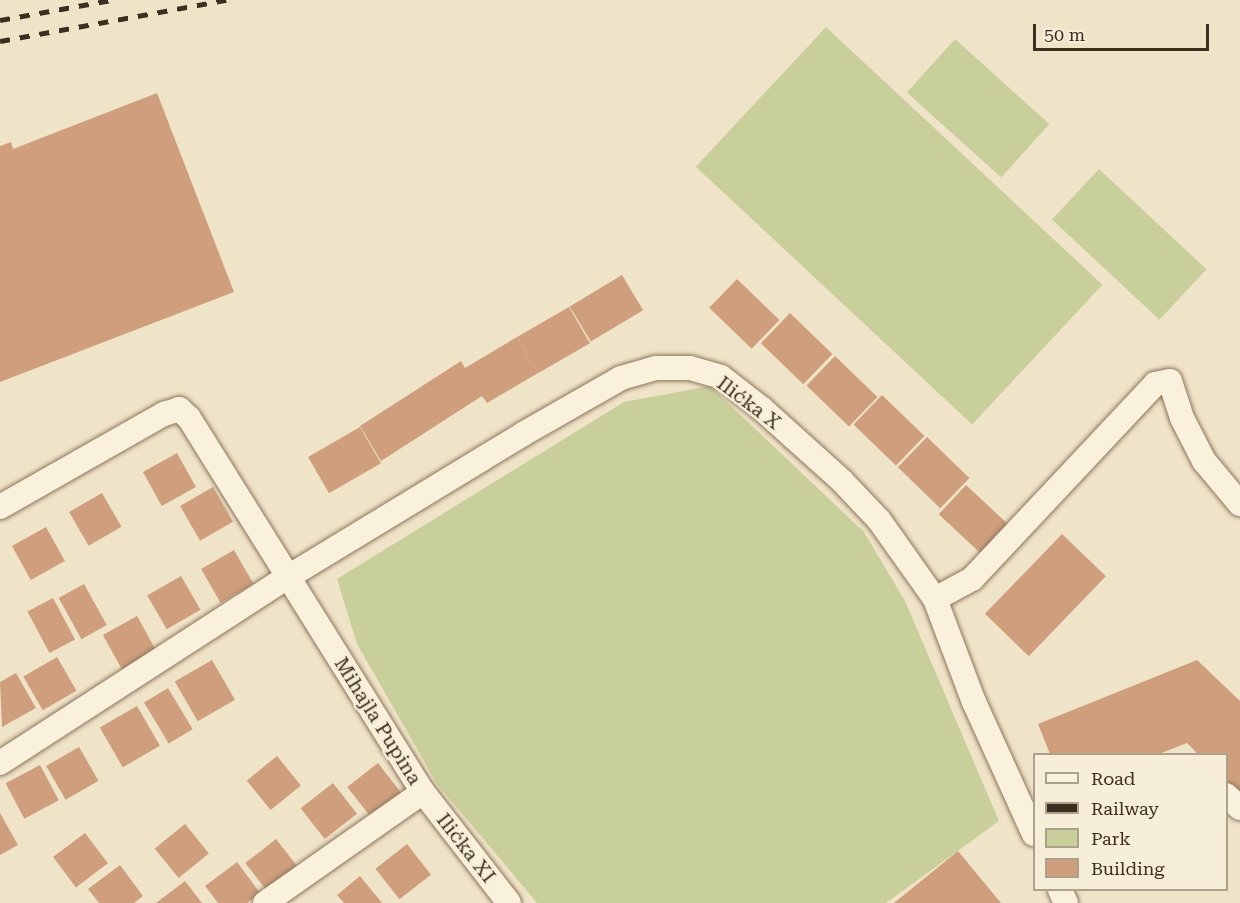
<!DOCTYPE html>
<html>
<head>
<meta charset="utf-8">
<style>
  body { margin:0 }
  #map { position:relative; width:1240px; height:903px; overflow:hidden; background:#f0e4c8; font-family:"Roboto Serif",serif }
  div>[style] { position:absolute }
  .green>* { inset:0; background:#c9cf9b; transform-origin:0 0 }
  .building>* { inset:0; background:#cf9f7d; transform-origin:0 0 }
  .roads { filter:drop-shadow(0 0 2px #8d765c) drop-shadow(0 0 2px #8d765c) }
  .minor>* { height:24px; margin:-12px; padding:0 12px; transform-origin:12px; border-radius:12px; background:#faf1dc }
  .rail>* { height:4.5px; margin-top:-2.25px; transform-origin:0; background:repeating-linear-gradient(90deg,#3d2e20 0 10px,transparent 0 20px) }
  span { translate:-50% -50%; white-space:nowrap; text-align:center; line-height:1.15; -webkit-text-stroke:5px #f7eed8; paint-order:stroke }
  .street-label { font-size:20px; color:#3d2e20 }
  .legend { position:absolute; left:1033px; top:753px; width:195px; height:138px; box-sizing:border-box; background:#f7eed8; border:2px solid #ada18e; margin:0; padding:8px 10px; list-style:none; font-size:18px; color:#3d2e20 }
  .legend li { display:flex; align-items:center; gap:12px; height:30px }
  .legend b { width:30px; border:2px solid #ada18e }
  .scale { position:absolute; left:1033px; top:24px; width:176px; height:27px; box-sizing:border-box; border:3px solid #3d2e20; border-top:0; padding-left:8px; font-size:18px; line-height:21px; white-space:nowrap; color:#3d2e20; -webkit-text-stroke:4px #f7eed8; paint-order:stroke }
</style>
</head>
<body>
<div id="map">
  <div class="green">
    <i style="left:826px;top:27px;width:378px;height:191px;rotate:43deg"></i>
    <i style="left:955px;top:39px;width:127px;height:72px;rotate:42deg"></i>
    <i style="left:1099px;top:169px;width:147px;height:69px;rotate:43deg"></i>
    <i style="clip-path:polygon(710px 386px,864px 532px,905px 601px,999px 821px,886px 903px,537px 903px,437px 784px,357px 644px,337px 579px,624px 402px)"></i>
  </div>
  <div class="building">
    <i style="clip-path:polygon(157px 93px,234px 292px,0 382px,0 146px,11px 142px,13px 149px)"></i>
    <i style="left:622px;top:275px;width:41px;height:61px;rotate:59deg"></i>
    <i style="left:737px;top:279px;width:59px;height:40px;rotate:44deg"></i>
    <i style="left:569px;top:307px;width:42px;height:60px;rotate:60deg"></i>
    <i style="left:790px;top:313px;width:59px;height:42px;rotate:44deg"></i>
    <i style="clip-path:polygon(517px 337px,538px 373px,487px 403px,482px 396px,381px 461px,360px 426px,461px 361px,465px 368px)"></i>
    <i style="left:835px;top:356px;width:59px;height:41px;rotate:44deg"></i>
    <i style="left:882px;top:395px;width:59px;height:41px;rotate:44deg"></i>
    <i style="left:360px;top:427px;width:42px;height:60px;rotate:60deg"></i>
    <i style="left:927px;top:437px;width:59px;height:42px;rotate:44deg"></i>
    <i style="left:177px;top:453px;width:39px;height:39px;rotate:61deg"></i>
    <i style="left:966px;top:485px;width:59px;height:40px;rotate:43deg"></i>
    <i style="left:213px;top:487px;width:40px;height:38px;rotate:60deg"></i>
    <i style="left:102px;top:493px;width:39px;height:38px;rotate:60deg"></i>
    <i style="left:46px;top:527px;width:39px;height:39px;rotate:61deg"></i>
    <i style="left:1062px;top:534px;width:61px;height:111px;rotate:44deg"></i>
    <i style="left:234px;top:550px;width:39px;height:38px;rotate:60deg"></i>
    <i style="left:181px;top:576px;width:39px;height:39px;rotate:60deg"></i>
    <i style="left:84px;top:584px;width:47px;height:29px;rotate:61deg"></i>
    <i style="left:53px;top:598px;width:47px;height:29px;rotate:62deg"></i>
    <i style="left:137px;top:616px;width:39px;height:39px;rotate:61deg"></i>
    <i style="left:57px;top:657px;width:39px;height:39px;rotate:60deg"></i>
    <i style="left:212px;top:660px;width:46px;height:43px;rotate:60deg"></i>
    <i style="clip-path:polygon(1197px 660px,1240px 701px,1240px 795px,1226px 782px,1226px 754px,1198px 754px,1187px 743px,1159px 754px,1050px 754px,1038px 724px)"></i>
    <i style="clip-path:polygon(16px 673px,36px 708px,2px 727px,0 682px)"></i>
    <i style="left:168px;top:688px;width:48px;height:28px;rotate:59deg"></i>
    <i style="left:137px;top:706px;width:46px;height:43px;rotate:60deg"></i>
    <i style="left:79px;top:747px;width:39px;height:38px;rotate:60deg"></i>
    <i style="left:277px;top:756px;width:38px;height:39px;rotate:51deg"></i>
    <i style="left:378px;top:763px;width:39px;height:39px;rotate:52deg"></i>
    <i style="left:40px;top:765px;width:40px;height:39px;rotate:62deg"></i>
    <i style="left:333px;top:783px;width:39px;height:41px;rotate:52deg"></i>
    <i style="clip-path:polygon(0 813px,18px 845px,0 855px)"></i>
    <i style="left:185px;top:824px;width:38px;height:39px;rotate:51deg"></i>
    <i style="left:85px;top:833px;width:38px;height:40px;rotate:53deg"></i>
    <i style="left:276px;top:839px;width:39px;height:39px;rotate:52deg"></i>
    <i style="left:407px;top:844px;width:39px;height:40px;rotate:52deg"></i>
    <i style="clip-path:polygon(958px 851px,1001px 903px,894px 903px)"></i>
    <i style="clip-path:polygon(237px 862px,260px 893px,247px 903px,218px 903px,205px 886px)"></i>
    <i style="clip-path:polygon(120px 865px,143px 896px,134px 903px,99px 903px,88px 889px)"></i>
    <i style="clip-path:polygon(360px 876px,382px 903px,344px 903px,337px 895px)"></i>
    <i style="clip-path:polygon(185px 881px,202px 903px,156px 903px)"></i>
  </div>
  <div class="roads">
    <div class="minor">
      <i style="left:0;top:507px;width:189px;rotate:-29.6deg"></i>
      <i style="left:164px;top:414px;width:16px;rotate:-18deg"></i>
      <i style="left:179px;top:409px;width:13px;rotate:42deg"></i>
      <i style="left:189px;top:418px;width:441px;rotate:58deg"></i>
      <i style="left:423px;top:792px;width:140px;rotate:52.2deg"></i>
      <i style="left:935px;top:599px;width:42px;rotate:-28.4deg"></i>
      <i style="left:972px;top:579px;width:267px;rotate:-46.8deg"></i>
      <i style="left:1155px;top:384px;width:15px;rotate:-11deg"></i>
      <i style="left:1170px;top:381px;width:39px;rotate:72deg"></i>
      <i style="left:1182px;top:418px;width:48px;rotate:62.9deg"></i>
      <i style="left:1204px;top:461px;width:56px;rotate:50.1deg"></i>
      <i style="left:0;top:763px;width:343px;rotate:-32.9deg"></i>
      <i style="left:288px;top:577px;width:275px;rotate:-31.3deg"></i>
      <i style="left:523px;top:434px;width:113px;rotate:-29.7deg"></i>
      <i style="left:621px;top:378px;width:37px;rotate:-16deg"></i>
      <i style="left:657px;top:368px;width:33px"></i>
      <i style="left:690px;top:368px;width:32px;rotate:16deg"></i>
      <i style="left:721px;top:377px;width:51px;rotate:37.8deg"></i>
      <i style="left:761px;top:408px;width:109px;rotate:42deg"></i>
      <i style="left:842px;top:481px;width:54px;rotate:46.5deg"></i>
      <i style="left:879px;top:520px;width:97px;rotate:54.7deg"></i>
      <i style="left:935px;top:599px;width:110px;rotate:69.3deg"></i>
      <i style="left:974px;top:702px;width:145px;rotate:65.6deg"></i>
      <i style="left:1226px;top:795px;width:19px;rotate:43deg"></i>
      <i style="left:1060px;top:890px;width:14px;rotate:65deg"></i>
      <i style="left:265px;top:903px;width:193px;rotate:-35.1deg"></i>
    </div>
  </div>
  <div class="rail">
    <i style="left:0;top:20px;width:113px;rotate:-10.2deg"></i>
    <i style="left:0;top:41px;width:230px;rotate:-10.3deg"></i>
  </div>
  <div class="street-label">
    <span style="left:749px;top:403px;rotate:37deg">Ilićka X</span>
    <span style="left:378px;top:721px;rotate:58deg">Mihajla Pupina</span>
    <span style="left:466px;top:848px;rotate:52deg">Ilićka XI</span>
  </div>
  <ul class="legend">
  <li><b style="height:8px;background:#faf1dc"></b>Road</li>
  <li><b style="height:8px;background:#3d2e20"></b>Railway</li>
  <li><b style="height:16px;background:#c9cf9b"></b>Park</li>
  <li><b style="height:16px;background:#cf9f7d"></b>Building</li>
  </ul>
  <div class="scale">50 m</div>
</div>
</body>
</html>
